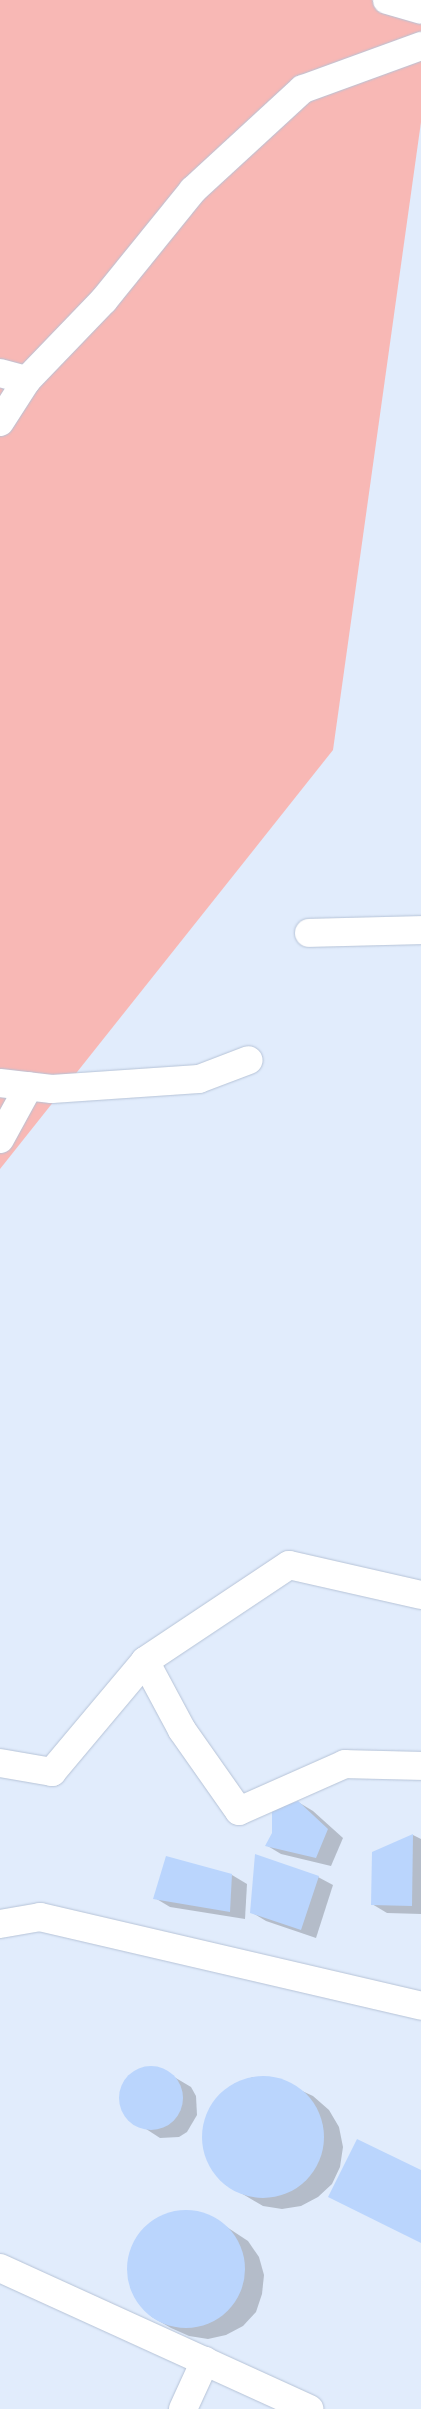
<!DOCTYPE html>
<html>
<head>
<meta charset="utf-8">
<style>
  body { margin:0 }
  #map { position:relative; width:421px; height:2409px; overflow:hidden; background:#e1ecfc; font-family:Montserrat,sans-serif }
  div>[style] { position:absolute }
  .green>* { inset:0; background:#f8b8b5 }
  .shadow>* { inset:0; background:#0003 }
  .building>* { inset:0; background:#bad5fd }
  .round { border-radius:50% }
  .roads { filter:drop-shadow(0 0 1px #b6c3d7) drop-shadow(0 0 1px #b6c3d7) }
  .minor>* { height:28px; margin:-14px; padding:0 14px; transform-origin:14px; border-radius:14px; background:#fff }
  span { translate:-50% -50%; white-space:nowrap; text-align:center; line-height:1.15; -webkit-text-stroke:4px #f5f8fc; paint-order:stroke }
</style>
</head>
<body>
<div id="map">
  <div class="green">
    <i style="clip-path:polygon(0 0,421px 0,421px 122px,333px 750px,0 1169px)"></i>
  </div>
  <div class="shadow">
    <i style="clip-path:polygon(298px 1802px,313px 1811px,343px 1838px,331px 1866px,281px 1854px,266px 1845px)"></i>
    <i style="clip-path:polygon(413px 1835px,421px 1839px,421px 1914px,387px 1913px,372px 1904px,373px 1853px)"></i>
    <i style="clip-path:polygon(232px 1875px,247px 1884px,245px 1919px,170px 1907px,155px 1898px)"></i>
    <i style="clip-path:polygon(318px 1877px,333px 1885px,316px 1938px,266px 1921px,251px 1912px)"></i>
    <i style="clip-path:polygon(159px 2068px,191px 2087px,196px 2096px,197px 2115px,187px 2132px,179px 2137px,160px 2138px,126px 2116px,122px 2107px,123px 2085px,138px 2070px)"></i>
    <i style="clip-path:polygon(253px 2077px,274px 2078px,313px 2096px,329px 2110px,339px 2127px,343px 2147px,340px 2167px,332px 2184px,318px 2197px,301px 2206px,282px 2209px,263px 2206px,246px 2196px,226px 2185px,213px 2171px,205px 2153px,203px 2134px,207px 2114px,218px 2097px,234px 2084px)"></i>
    <i style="clip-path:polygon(176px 2212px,195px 2212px,213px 2218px,248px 2241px,259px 2257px,264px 2275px,262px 2294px,256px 2312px,243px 2326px,226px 2335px,208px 2339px,189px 2336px,171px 2328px,152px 2317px,139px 2303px,130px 2285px,129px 2266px,133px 2247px,143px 2231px,158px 2218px)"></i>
  </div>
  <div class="building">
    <i style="clip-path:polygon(298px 1801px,328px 1829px,316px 1858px,265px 1846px,272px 1833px,272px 1810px)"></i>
    <i style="clip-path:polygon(413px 1834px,412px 1906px,371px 1905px,372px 1852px)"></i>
    <i style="clip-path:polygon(255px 1854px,319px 1876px,301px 1930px,250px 1913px)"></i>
    <i style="clip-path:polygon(166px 1856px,232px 1874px,230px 1912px,153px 1899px)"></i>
    <i class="round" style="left:119px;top:2066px;width:64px;height:64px"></i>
    <i class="round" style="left:202px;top:2076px;width:122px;height:122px"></i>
    <i style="clip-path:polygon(357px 2139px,421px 2170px,421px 2243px,328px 2197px)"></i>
    <i class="round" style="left:127px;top:2210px;width:118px;height:118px"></i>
  </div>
  <div class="roads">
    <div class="minor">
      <i style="left:387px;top:0;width:35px;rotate:16deg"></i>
      <i style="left:0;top:373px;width:28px;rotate:15deg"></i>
      <i style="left:0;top:422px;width:50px;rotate:-57.3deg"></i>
      <i style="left:27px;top:380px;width:111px;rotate:-46.1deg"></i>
      <i style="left:104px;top:300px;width:141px;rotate:-51deg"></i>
      <i style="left:193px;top:190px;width:149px;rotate:-42.6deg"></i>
      <i style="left:303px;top:89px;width:126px;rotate:-20deg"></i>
      <i style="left:309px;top:933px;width:112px;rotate:-1.5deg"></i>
      <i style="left:0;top:1083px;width:52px;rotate:6.6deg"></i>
      <i style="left:52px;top:1089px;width:147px;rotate:-3.9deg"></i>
      <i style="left:199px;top:1079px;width:53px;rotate:-20.8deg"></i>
      <i style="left:0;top:1139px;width:60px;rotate:-61.3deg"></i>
      <i style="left:145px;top:1661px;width:78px;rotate:61.8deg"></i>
      <i style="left:182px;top:1730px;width:99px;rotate:54.9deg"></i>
      <i style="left:239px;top:1811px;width:116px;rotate:-23.9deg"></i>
      <i style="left:345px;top:1764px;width:76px;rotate:1.5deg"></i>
      <i style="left:0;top:1763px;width:53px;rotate:9.8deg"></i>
      <i style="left:52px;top:1772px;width:145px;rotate:-50deg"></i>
      <i style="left:145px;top:1661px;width:173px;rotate:-33.7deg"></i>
      <i style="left:289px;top:1565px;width:135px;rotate:12.8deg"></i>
      <i style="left:0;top:1924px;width:41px;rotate:-9.9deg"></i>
      <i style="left:40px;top:1917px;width:391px;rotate:13.1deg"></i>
      <i style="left:0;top:2268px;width:340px;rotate:24.5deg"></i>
      <i style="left:183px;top:2409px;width:53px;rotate:-65.4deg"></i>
    </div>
  </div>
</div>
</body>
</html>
